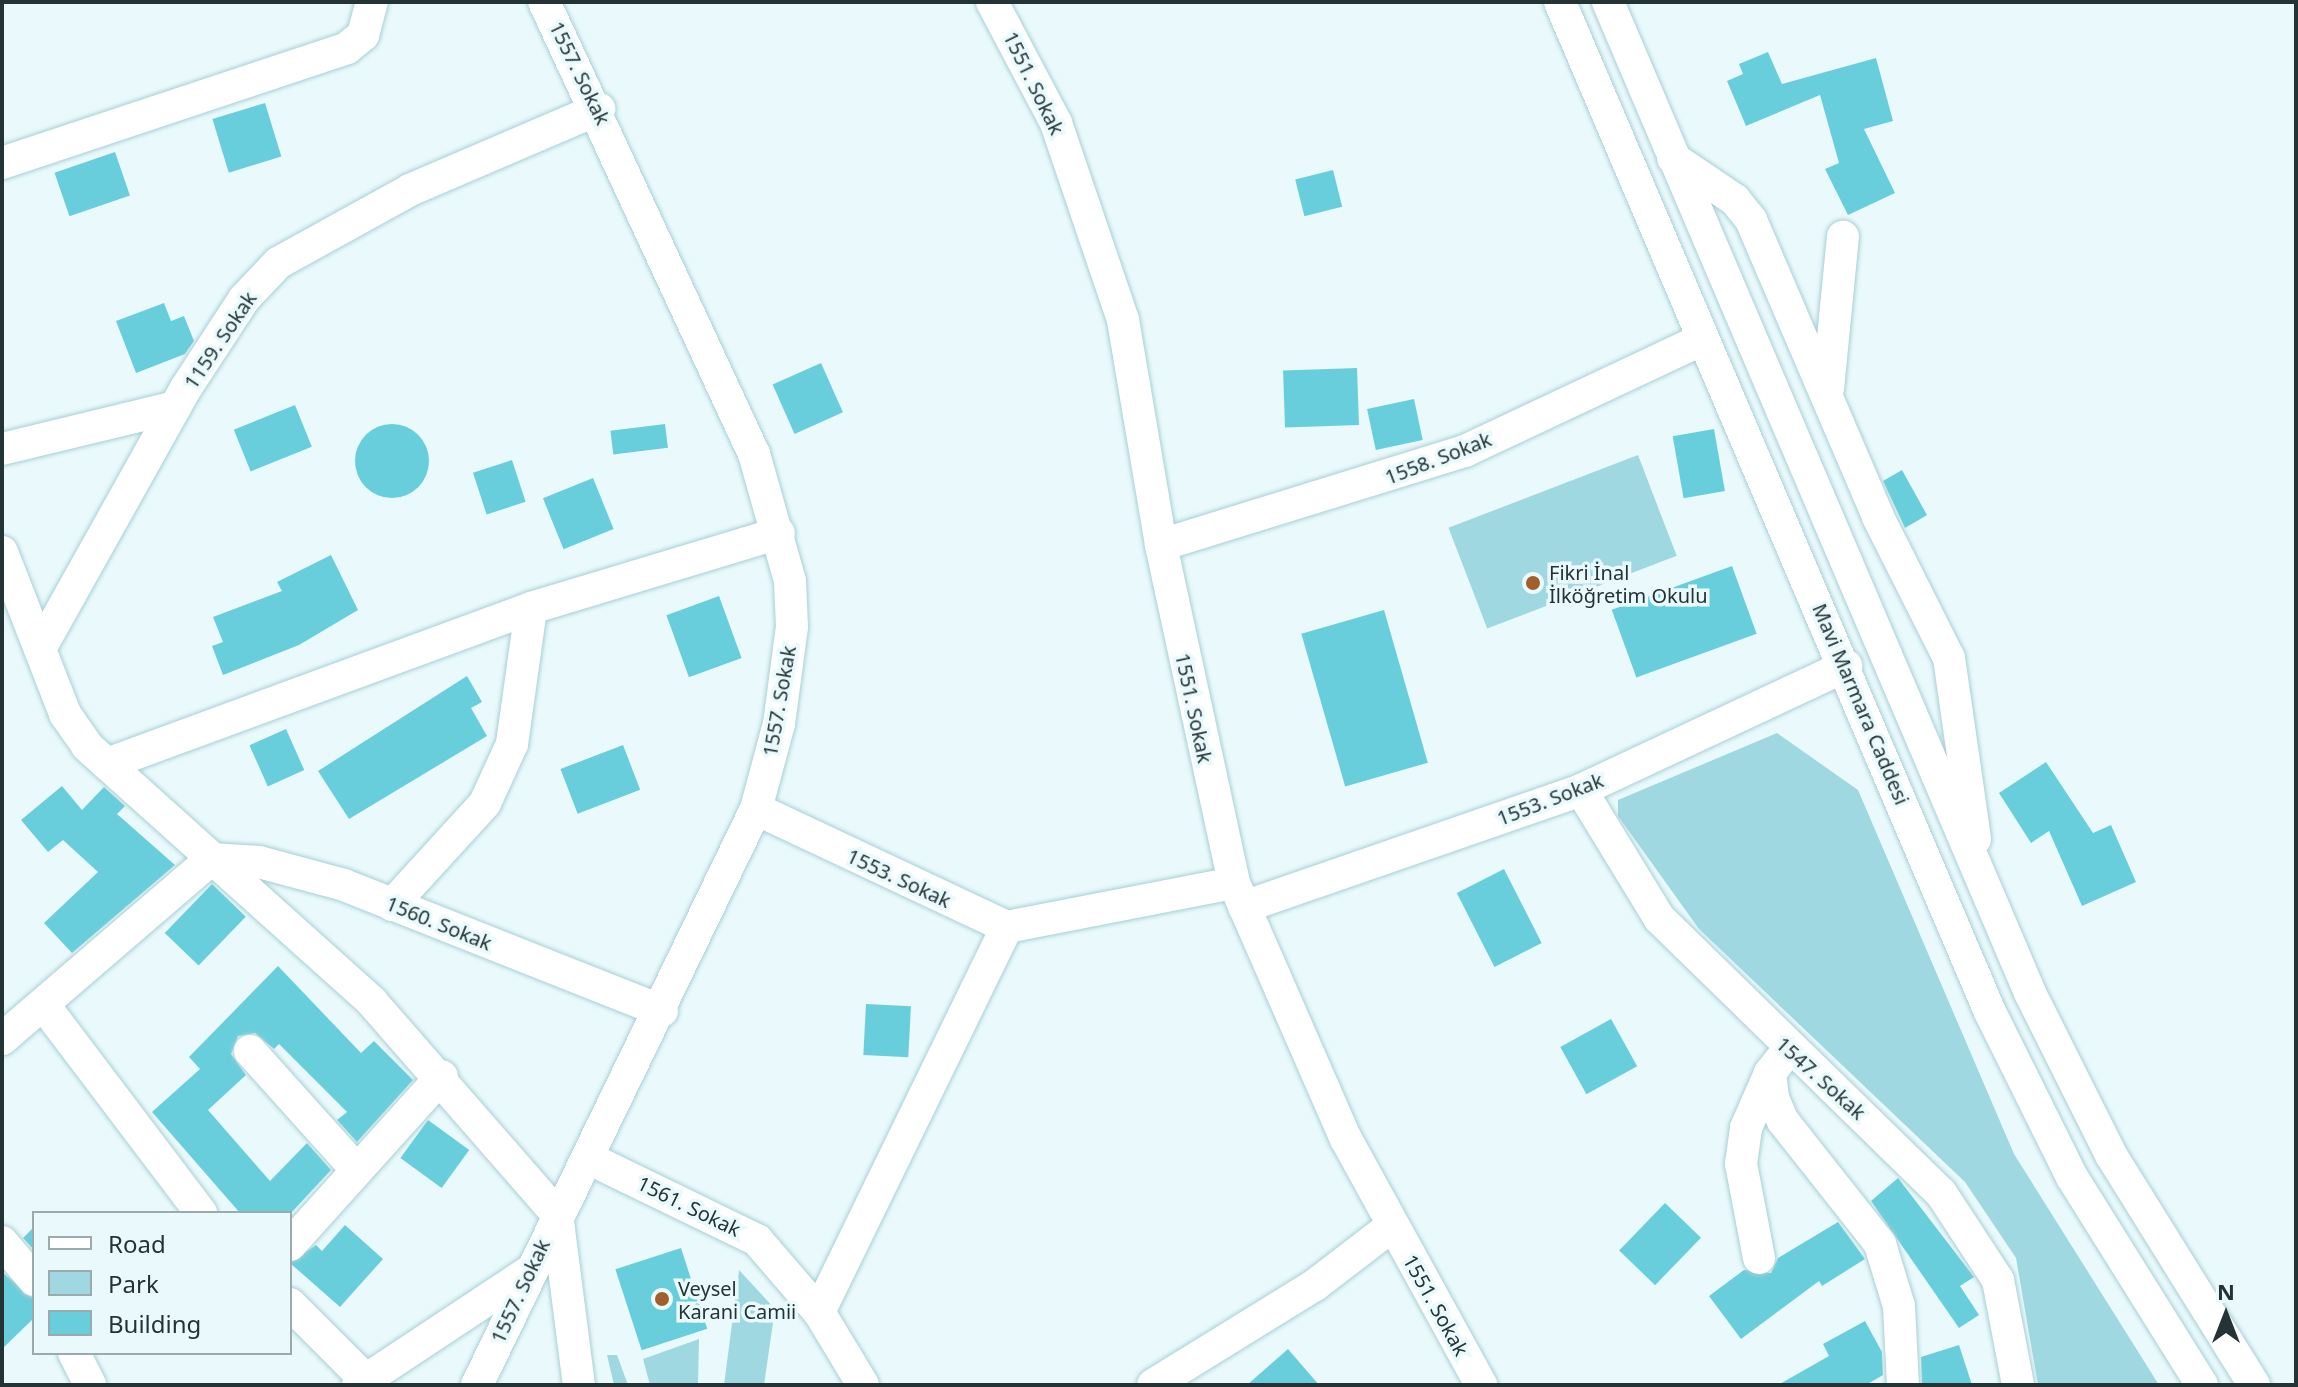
<!DOCTYPE html>
<html>
<head>
<meta charset="utf-8">
<style>
  body { margin:0 }
  #map { position:relative; width:2298px; height:1387px; overflow:hidden; background:#eafafc; font-family:"Noto Sans",sans-serif }
  div>[style] { position:absolute }
  .green>* { inset:0; background:#9fd8e0; transform-origin:0 0 }
  .building>* { inset:0; background:#69cedb; transform-origin:0 0 }
  .round { border-radius:50% }
  .roads { filter:drop-shadow(0 0 2px #a8cfd5) drop-shadow(0 0 2px #a8cfd5) }
  .minor>* { height:32px; margin:-16px; padding:0 16px; transform-origin:16px; border-radius:16px; background:#fff }
  .dots>* { width:22px; height:22px; translate:-50% -50%; box-sizing:border-box; border:4px solid #eafafc; border-radius:50% }
  span { translate:-50% -50%; white-space:nowrap; text-align:center; line-height:1.15; -webkit-text-stroke:7px #eafafc; paint-order:stroke }
  .street-label { font-size:20px; color:#243336 }
  .poi-label { font-size:20px; color:#243336 }
  .left { translate:0 -50%; text-align:left }
  .frame { position:absolute; inset:0; border:4px solid #243336; pointer-events:none }
  .legend { position:absolute; left:32px; top:1211px; width:260px; height:144px; box-sizing:border-box; background:#eafafc; border:2px solid #9baaad; margin:0; padding:10px 14px; list-style:none; font-size:24px; color:#243336 }
  .legend li { display:flex; align-items:center; gap:16px; height:40px }
  .legend b { width:40px; border:2px solid #9baaad }
  .north { position:absolute; left:2186px; top:1275px; width:80px; height:80px; -webkit-text-stroke:6px #eafafc; paint-order:stroke; rotate:0deg; font-size:22px; font-weight:700; line-height:32px; text-align:center; color:#243336 }
  .north::after { content:''; display:block; margin:auto; width:28px; height:36px; background:#243336; clip-path:polygon(50% 0,100% 100%,50% 72%,0 100%) }
</style>
</head>
<body>
<div id="map">
  <div class="green">
    <i style="left:1638px;top:455px;width:108px;height:203px;rotate:69deg"></i>
    <i style="clip-path:polygon(1777px 733px,1858px 790px,2014px 1154px,2159px 1385px,2038px 1385px,2016px 1258px,1965px 1182px,1699px 929px,1618px 816px,1618px 800px)"></i>
    <i style="clip-path:polygon(739px 1270px,775px 1309px,764px 1385px,724px 1385px)"></i>
    <i style="clip-path:polygon(699px 1339px,698px 1385px,650px 1385px,643px 1359px)"></i>
    <i style="clip-path:polygon(607px 1355px,617px 1355px,628px 1385px,614px 1385px)"></i>
  </div>
  <div class="building">
    <i style="clip-path:polygon(1768px 52px,1782px 84px,1876px 58px,1893px 121px,1864px 129px,1895px 193px,1848px 215px,1825px 169px,1839px 163px,1820px 95px,1746px 126px,1727px 81px,1743px 74px,1739px 64px)"></i>
    <i style="left:265px;top:103px;width:56px;height:55px;rotate:73deg"></i>
    <i style="left:115px;top:152px;width:46px;height:64px;rotate:71deg"></i>
    <i style="left:1333px;top:170px;width:38px;height:39px;rotate:76deg"></i>
    <i style="clip-path:polygon(164px 303px,171px 321px,184px 316px,194px 341px,185px 354px,136px 373px,116px 321px)"></i>
    <i style="left:821px;top:363px;width:54px;height:53px;rotate:66deg"></i>
    <i style="left:1357px;top:368px;width:57px;height:74px;rotate:88deg"></i>
    <i style="left:1414px;top:399px;width:42px;height:48px;rotate:78deg"></i>
    <i style="left:295px;top:405px;width:45px;height:66px;rotate:68deg"></i>
    <i class="round" style="left:355px;top:424px;width:74px;height:74px"></i>
    <i style="left:665px;top:424px;width:24px;height:55px;rotate:83deg"></i>
    <i style="left:1714px;top:429px;width:63px;height:42px;rotate:80deg"></i>
    <i style="left:512px;top:460px;width:44px;height:41px;rotate:72deg"></i>
    <i style="clip-path:polygon(1902px 470px,1927px 515px,1905px 528px,1883px 481px)"></i>
    <i style="left:593px;top:478px;width:55px;height:54px;rotate:68deg"></i>
    <i style="clip-path:polygon(331px 555px,358px 610px,299px 645px,223px 675px,212px 646px,223px 642px,213px 617px,282px 591px,277px 582px)"></i>
    <i style="left:1732px;top:566px;width:72px;height:128px;rotate:70deg"></i>
    <i style="left:719px;top:596px;width:66px;height:56px;rotate:70deg"></i>
    <i style="left:1384px;top:610px;width:159px;height:86px;rotate:74deg"></i>
    <i style="clip-path:polygon(467px 676px,482px 702px,471px 708px,487px 736px,349px 819px,318px 771px)"></i>
    <i style="left:286px;top:729px;width:45px;height:40px;rotate:66deg"></i>
    <i style="left:623px;top:745px;width:48px;height:67px;rotate:69deg"></i>
    <i style="clip-path:polygon(2046px 762px,2093px 833px,2111px 825px,2136px 882px,2082px 906px,2049px 831px,2031px 843px,1999px 793px)"></i>
    <i style="clip-path:polygon(62px 786px,82px 810px,104px 787px,125px 806px,117px 814px,175px 865px,72px 953px,44px 923px,98px 872px,63px 840px,48px 852px,21px 820px)"></i>
    <i style="left:1504px;top:869px;width:83px;height:53px;rotate:63deg"></i>
    <i style="left:212px;top:884px;width:47px;height:68px;rotate:44deg"></i>
    <i style="clip-path:polygon(278px 966px,361px 1053px,374px 1041px,413px 1080px,357px 1142px,337px 1120px,347px 1112px,279px 1044px,274px 1049px,255px 1033px,238px 1036px,231px 1054px,246px 1075px,208px 1110px,270px 1181px,307px 1143px,331px 1170px,291px 1213px,240px 1213px,152px 1112px,200px 1069px,189px 1057px)"></i>
    <i style="left:866px;top:1004px;width:45px;height:51px;rotate:3deg"></i>
    <i style="left:1611px;top:1019px;width:54px;height:58px;rotate:61deg"></i>
    <i style="left:428px;top:1120px;width:51px;height:47px;rotate:36deg"></i>
    <i style="clip-path:polygon(1898px 1178px,1974px 1277px,1960px 1286px,1979px 1315px,1959px 1328px,1871px 1201px)"></i>
    <i style="left:1665px;top:1203px;width:50px;height:66px;rotate:44deg"></i>
    <i style="clip-path:polygon(1838px 1222px,1865px 1259px,1822px 1286px,1819px 1281px,1741px 1339px,1709px 1296px,1744px 1270px,1771px 1273px,1778px 1258px)"></i>
    <i style="clip-path:polygon(345px 1225px,383px 1259px,340px 1307px,290px 1263px,316px 1245px,322px 1251px)"></i>
    <i style="clip-path:polygon(34px 1227px,34px 1250px,23px 1238px)"></i>
    <i style="left:681px;top:1248px;width:85px;height:69px;rotate:72deg"></i>
    <i style="clip-path:polygon(2px 1272px,34px 1299px,34px 1318px,2px 1349px)"></i>
    <i style="clip-path:polygon(1865px 1321px,1882px 1352px,1883px 1375px,1866px 1385px,1778px 1385px,1829px 1356px,1823px 1344px)"></i>
    <i style="clip-path:polygon(1959px 1345px,1972px 1385px,1922px 1385px,1921px 1357px)"></i>
    <i style="clip-path:polygon(1288px 1349px,1319px 1385px,1247px 1385px)"></i>
  </div>
  <div class="roads">
    <div class="minor">
      <i style="left:992px;top:2px;width:137px;rotate:62.1deg"></i>
      <i style="left:1056px;top:123px;width:208px;rotate:71.2deg"></i>
      <i style="left:1123px;top:320px;width:228px;rotate:80.4deg"></i>
      <i style="left:1161px;top:545px;width:346px;rotate:77.8deg"></i>
      <i style="left:1234px;top:883px;width:279px;rotate:66.4deg"></i>
      <i style="left:1346px;top:1139px;width:281px;rotate:61.2deg"></i>
      <i style="left:1560px;top:2px;width:1098px;rotate:66.94deg"></i>
      <i style="left:1990px;top:1012px;width:184px;rotate:63.6deg"></i>
      <i style="left:2072px;top:1177px;width:245px;rotate:58deg"></i>
      <i style="left:1608px;top:2px;width:1077px;rotate:66.93deg"></i>
      <i style="left:2030px;top:993px;width:181px;rotate:63.4deg"></i>
      <i style="left:2111px;top:1155px;width:271px;rotate:58.1deg"></i>
      <i style="left:1673px;top:158px;width:75px;rotate:34.1deg"></i>
      <i style="left:1735px;top:200px;width:26px;rotate:51deg"></i>
      <i style="left:1751px;top:220px;width:323px;rotate:66.8deg"></i>
      <i style="left:1878px;top:517px;width:158px;rotate:63.3deg"></i>
      <i style="left:1949px;top:658px;width:183px;rotate:81.8deg"></i>
      <i style="left:2px;top:163px;width:364px;rotate:-18.4deg"></i>
      <i style="left:347px;top:48px;width:21px;rotate:-39deg"></i>
      <i style="left:363px;top:35px;width:34px;rotate:-75deg"></i>
      <i style="left:1828px;top:389px;width:153px;rotate:-84.4deg"></i>
      <i style="left:2px;top:449px;width:178px;rotate:-13.6deg"></i>
      <i style="left:1161px;top:545px;width:318px;rotate:-17.2deg"></i>
      <i style="left:1465px;top:451px;width:263px;rotate:-25.2deg"></i>
      <i style="left:2px;top:552px;width:174px;rotate:68.7deg"></i>
      <i style="left:65px;top:714px;width:39px;rotate:55deg"></i>
      <i style="left:87px;top:746px;width:383px;rotate:41.9deg"></i>
      <i style="left:372px;top:1002px;width:281px;rotate:48.9deg"></i>
      <i style="left:557px;top:1214px;width:172px;rotate:82.7deg"></i>
      <i style="left:40px;top:649px;width:299px;rotate:-60.8deg"></i>
      <i style="left:186px;top:388px;width:106px;rotate:-56.9deg"></i>
      <i style="left:244px;top:299px;width:50px;rotate:-46.6deg"></i>
      <i style="left:278px;top:263px;width:151px;rotate:-28.9deg"></i>
      <i style="left:410px;top:190px;width:206px;rotate:-23.2deg"></i>
      <i style="left:107px;top:764px;width:452px;rotate:-20.2deg"></i>
      <i style="left:531px;top:608px;width:259px;rotate:-16.8deg"></i>
      <i style="left:1581px;top:790px;width:150px;rotate:58.6deg"></i>
      <i style="left:1659px;top:918px;width:394px;rotate:44.3deg"></i>
      <i style="left:1941px;top:1193px;width:104px;rotate:56.8deg"></i>
      <i style="left:1998px;top:1280px;width:107px;rotate:79.2deg"></i>
      <i style="left:756px;top:809px;width:277px;rotate:25.2deg"></i>
      <i style="left:1007px;top:927px;width:231px;rotate:-11deg"></i>
      <i style="left:392px;top:905px;width:138px;rotate:-47.6deg"></i>
      <i style="left:485px;top:803px;width:65px;rotate:-65.4deg"></i>
      <i style="left:512px;top:744px;width:137px;rotate:-82deg"></i>
      <i style="left:1244px;top:907px;width:357px;rotate:-19.1deg"></i>
      <i style="left:1581px;top:790px;width:293px;rotate:-25.1deg"></i>
      <i style="left:43px;top:1004px;width:262px;rotate:52.9deg"></i>
      <i style="left:2px;top:1039px;width:276px;rotate:-40.7deg"></i>
      <i style="left:211px;top:859px;width:48px;rotate:3.6deg"></i>
      <i style="left:259px;top:862px;width:88px;rotate:15.1deg"></i>
      <i style="left:344px;top:885px;width:342px;rotate:21.6deg"></i>
      <i style="left:1788px;top:1050px;width:29px;rotate:128deg"></i>
      <i style="left:1770px;top:1073px;width:25px;rotate:83deg"></i>
      <i style="left:1773px;top:1098px;width:25px;rotate:67deg"></i>
      <i style="left:1783px;top:1121px;width:157px;rotate:51.7deg"></i>
      <i style="left:1880px;top:1244px;width:65px;rotate:73deg"></i>
      <i style="left:1899px;top:1306px;width:79px;rotate:87.1deg"></i>
      <i style="left:250px;top:1051px;width:157px;rotate:48.1deg"></i>
      <i style="left:588px;top:1158px;width:188px;rotate:25.9deg"></i>
      <i style="left:757px;top:1240px;width:95px;rotate:49.3deg"></i>
      <i style="left:819px;top:1312px;width:85px;rotate:58.9deg"></i>
      <i style="left:2px;top:1242px;width:50px;rotate:49.9deg"></i>
      <i style="left:290px;top:1245px;width:227px;rotate:-48deg"></i>
      <i style="left:1759px;top:1258px;width:96px;rotate:-100.8deg"></i>
      <i style="left:1741px;top:1164px;width:36px;rotate:-82deg"></i>
      <i style="left:1746px;top:1128px;width:60px;rotate:-66.4deg"></i>
      <i style="left:290px;top:1304px;width:115px;rotate:45deg"></i>
      <i style="left:819px;top:1312px;width:428px;rotate:-64deg"></i>
      <i style="left:74px;top:1353px;width:36px;rotate:63deg"></i>
      <i style="left:358px;top:1385px;width:205px;rotate:-33.5deg"></i>
      <i style="left:477px;top:1385px;width:640px;rotate:-64.16deg"></i>
      <i style="left:756px;top:809px;width:88px;rotate:-74.9deg"></i>
      <i style="left:779px;top:724px;width:98px;rotate:-82.4deg"></i>
      <i style="left:792px;top:627px;width:46px;rotate:-92.5deg"></i>
      <i style="left:790px;top:581px;width:132px;rotate:-105.8deg"></i>
      <i style="left:754px;top:454px;width:498px;rotate:-114.9deg"></i>
      <i style="left:1153px;top:1385px;width:190px;rotate:-31.7deg"></i>
      <i style="left:1315px;top:1285px;width:97px;rotate:-37.5deg"></i>
    </div>
  </div>
  <div class="dots">
    <i style="left:1533px;top:583px;background:#a1602b"></i>
    <i style="left:662px;top:1299px;background:#a1602b"></i>
  </div>
  <div class="street-label">
    <span style="left:580px;top:73px;rotate:64deg">1557. Sokak</span>
    <span style="left:1034px;top:83px;rotate:64deg">1551. Sokak</span>
    <span style="left:220px;top:340px;rotate:-56deg">1159. Sokak</span>
    <span style="left:1438px;top:458px;rotate:-21deg">1558. Sokak</span>
    <span style="left:779px;top:701px;rotate:-80deg">1557. Sokak</span>
    <span style="left:1861px;top:704px;rotate:67deg">Mavi Marmara Caddesi</span>
    <span style="left:1194px;top:708px;rotate:78deg">1551. Sokak</span>
    <span style="left:1550px;top:799px;rotate:-21deg">1553. Sokak</span>
    <span style="left:899px;top:878px;rotate:25deg">1553. Sokak</span>
    <span style="left:439px;top:923px;rotate:22deg">1560. Sokak</span>
    <span style="left:1821px;top:1078px;rotate:42deg">1547. Sokak</span>
    <span style="left:689px;top:1206px;rotate:26deg">1561. Sokak</span>
    <span style="left:520px;top:1291px;rotate:-65deg">1557. Sokak</span>
    <span style="left:1436px;top:1305px;rotate:61deg">1551. Sokak</span>
  </div>
  <div class="poi-label">
    <span class="left" style="left:1549px;top:584px">Fikri İnal<br>İlköğretim Okulu</span>
    <span class="left" style="left:678px;top:1300px">Veysel<br>Karani Camii</span>
  </div>
  <div class="frame"></div>
  <ul class="legend">
  <li><b style="height:10px;background:#fff"></b>Road</li>
  <li><b style="height:22px;background:#9fd8e0"></b>Park</li>
  <li><b style="height:22px;background:#69cedb"></b>Building</li>
  </ul>
  <div class="north">N</div>
</div>
</body>
</html>
